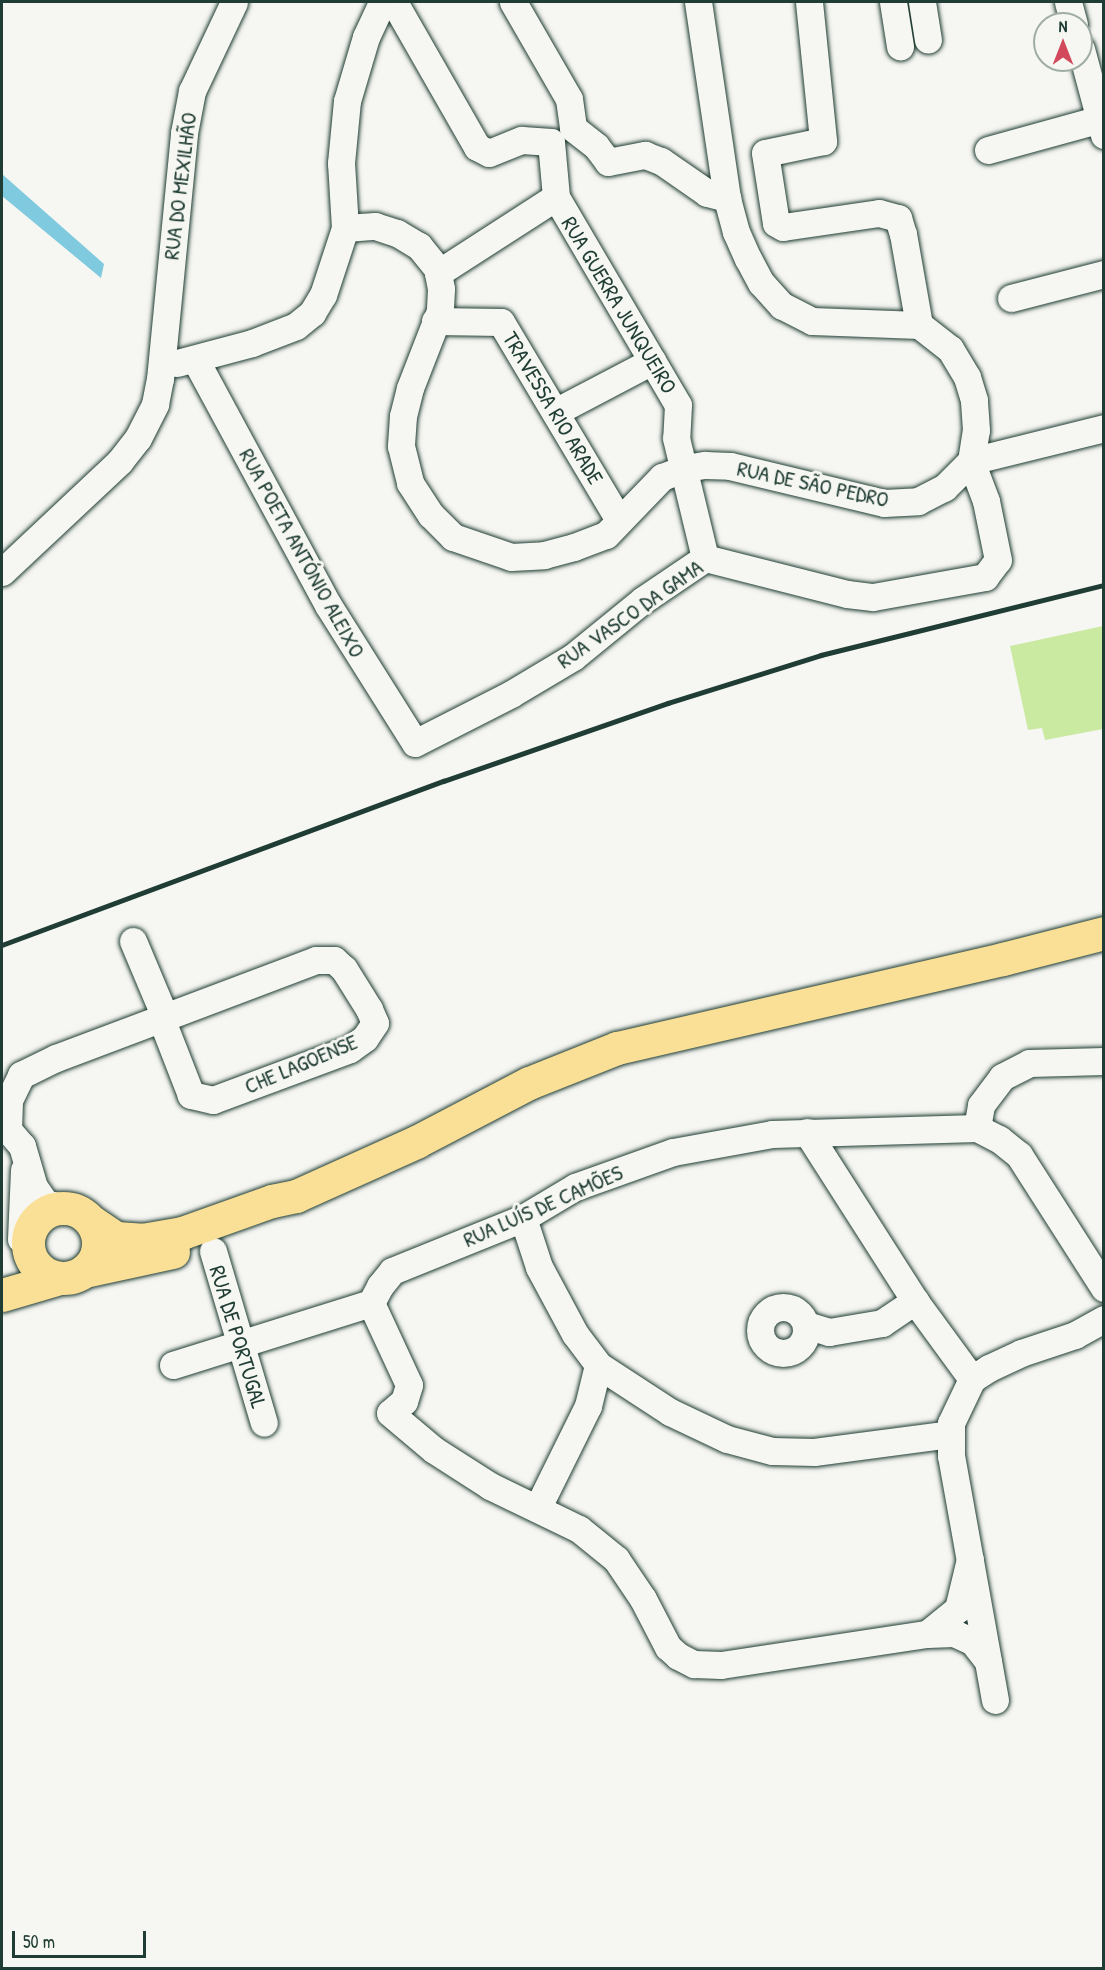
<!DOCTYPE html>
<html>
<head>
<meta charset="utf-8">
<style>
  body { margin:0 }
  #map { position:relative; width:1105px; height:1970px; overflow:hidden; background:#f6f6f2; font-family:"Patrick Hand",sans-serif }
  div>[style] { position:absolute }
  .green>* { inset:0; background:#cae9a1 }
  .water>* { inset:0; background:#7fcadf }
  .roads { filter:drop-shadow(0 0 2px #1f3d34) drop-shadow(0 0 2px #1f3d34) }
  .minor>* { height:27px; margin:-13.5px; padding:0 13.5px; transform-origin:13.5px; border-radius:13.5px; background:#f6f6f2 }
  .minor>.ring { margin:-13.5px; padding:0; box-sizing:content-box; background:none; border:27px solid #f6f6f2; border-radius:50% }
  .major>* { height:33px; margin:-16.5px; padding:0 16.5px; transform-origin:16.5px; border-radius:16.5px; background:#fadf96 }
  .major>.ring { margin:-16.5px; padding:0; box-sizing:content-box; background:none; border:33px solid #fadf96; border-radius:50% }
  .rail>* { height:4.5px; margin:-2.25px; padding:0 2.25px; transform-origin:2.25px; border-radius:2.25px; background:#1f3d34 }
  span { translate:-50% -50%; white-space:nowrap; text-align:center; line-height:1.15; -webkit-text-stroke:6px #f6f6f2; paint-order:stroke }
  .street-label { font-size:22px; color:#1f3d34 }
  .frame { position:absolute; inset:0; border:3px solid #1f3d34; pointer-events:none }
  .north { position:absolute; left:1033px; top:12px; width:60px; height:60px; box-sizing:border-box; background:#f6f6f2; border:2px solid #a0aca6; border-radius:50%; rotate:0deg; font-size:16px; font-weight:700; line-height:24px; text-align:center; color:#1f3d34 }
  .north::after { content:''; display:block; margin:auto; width:21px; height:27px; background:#d1495b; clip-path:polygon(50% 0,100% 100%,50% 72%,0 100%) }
  .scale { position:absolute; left:12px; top:1931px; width:134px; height:27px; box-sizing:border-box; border:3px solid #1f3d34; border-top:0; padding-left:8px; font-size:18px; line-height:21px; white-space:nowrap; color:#1f3d34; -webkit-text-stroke:4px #f6f6f2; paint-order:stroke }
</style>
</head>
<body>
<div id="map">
  <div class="green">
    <i style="clip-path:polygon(1103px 626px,1103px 729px,1045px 740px,1042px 728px,1028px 730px,1010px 646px)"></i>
  </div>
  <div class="water">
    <i style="clip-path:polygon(2px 174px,104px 264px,101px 278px,2px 196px)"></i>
  </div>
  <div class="roads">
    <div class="minor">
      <i style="left:394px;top:2px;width:167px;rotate:60.2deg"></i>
      <i style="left:477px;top:147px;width:13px;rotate:27deg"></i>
      <i style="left:489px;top:153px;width:35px;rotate:-22deg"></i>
      <i style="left:522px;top:140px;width:29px;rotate:4deg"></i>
      <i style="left:513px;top:2px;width:112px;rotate:60deg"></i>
      <i style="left:569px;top:99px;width:29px;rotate:82deg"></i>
      <i style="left:809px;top:2px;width:140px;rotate:84.2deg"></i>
      <i style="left:823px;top:141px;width:59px;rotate:168.3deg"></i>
      <i style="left:765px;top:153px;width:71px;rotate:81.1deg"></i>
      <i style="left:776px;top:223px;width:8px;rotate:30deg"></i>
      <i style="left:783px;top:227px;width:97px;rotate:-8.3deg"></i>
      <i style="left:879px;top:213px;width:20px;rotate:15deg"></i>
      <i style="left:898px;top:218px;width:17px;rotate:73deg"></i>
      <i style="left:903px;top:234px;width:92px;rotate:80deg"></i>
      <i style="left:893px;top:2px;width:45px;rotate:81deg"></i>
      <i style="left:922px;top:2px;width:38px;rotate:81deg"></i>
      <i style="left:1068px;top:2px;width:23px;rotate:75deg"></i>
      <i style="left:1081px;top:49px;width:89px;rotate:75deg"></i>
      <i style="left:573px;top:128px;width:29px;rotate:38deg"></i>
      <i style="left:596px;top:146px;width:20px;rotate:53deg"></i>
      <i style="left:608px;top:162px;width:38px;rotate:-11deg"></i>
      <i style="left:645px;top:155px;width:17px;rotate:21deg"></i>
      <i style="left:661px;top:161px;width:56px;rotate:34.8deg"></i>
      <i style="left:707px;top:193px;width:21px;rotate:14deg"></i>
      <i style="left:551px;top:142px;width:55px;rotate:84.8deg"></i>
      <i style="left:556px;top:197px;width:241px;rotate:59.6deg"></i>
      <i style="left:678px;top:405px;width:33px;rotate:93deg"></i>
      <i style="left:676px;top:438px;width:123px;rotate:76.4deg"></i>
      <i style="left:988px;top:150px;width:120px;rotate:-15.4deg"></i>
      <i style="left:345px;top:228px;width:30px;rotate:-4deg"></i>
      <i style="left:375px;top:226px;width:23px;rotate:18deg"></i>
      <i style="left:397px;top:233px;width:26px;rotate:31deg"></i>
      <i style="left:419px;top:246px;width:28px;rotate:51deg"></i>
      <i style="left:437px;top:268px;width:21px;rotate:79deg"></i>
      <i style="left:441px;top:289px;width:22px;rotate:93deg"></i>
      <i style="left:440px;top:311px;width:83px;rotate:111.3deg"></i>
      <i style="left:410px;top:388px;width:29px;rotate:104deg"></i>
      <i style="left:403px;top:416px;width:30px;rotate:94deg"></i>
      <i style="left:401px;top:446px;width:38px;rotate:76deg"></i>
      <i style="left:410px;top:483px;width:38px;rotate:57deg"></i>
      <i style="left:431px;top:515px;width:31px;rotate:45deg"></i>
      <i style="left:453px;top:537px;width:61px;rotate:19deg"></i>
      <i style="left:511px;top:557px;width:33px;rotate:-3deg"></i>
      <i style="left:544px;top:555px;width:31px;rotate:-15deg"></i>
      <i style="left:574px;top:547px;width:34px;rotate:-21deg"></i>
      <i style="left:606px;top:535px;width:81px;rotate:-46deg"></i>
      <i style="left:662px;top:477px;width:25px;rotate:-21deg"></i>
      <i style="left:685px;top:468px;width:20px;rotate:-9deg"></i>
      <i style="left:705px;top:465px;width:25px;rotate:2deg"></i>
      <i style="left:730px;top:466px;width:158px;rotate:13.5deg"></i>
      <i style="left:884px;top:503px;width:34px;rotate:-3deg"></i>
      <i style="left:918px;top:501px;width:30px;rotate:-27deg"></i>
      <i style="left:945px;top:487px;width:37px;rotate:-45deg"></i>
      <i style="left:971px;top:461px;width:31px;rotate:-81deg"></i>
      <i style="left:976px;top:430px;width:30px;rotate:-94deg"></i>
      <i style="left:974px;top:400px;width:24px;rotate:-107deg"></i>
      <i style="left:967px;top:377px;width:33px;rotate:-121deg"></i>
      <i style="left:950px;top:349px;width:39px;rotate:-142deg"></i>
      <i style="left:919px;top:325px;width:107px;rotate:-177.9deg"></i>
      <i style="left:812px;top:321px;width:34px;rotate:-153deg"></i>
      <i style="left:782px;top:306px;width:31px;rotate:-132deg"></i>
      <i style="left:761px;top:283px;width:27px;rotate:-118deg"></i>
      <i style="left:748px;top:259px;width:30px;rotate:-114deg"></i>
      <i style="left:736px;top:232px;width:35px;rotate:-105deg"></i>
      <i style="left:727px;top:198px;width:198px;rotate:-98.4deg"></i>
      <i style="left:438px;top:273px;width:140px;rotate:-32.8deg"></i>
      <i style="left:1011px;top:298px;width:96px;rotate:-14.5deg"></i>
      <i style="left:435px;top:321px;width:66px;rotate:0.9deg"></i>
      <i style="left:501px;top:322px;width:230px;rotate:59.2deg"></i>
      <i style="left:195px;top:359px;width:280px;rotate:61.6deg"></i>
      <i style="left:328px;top:605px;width:163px;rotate:57.8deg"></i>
      <i style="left:415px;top:743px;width:108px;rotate:-27deg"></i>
      <i style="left:511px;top:694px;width:72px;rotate:-30.8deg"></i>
      <i style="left:573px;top:657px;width:90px;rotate:-39.2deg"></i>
      <i style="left:643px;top:600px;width:75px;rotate:-34.1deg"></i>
      <i style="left:705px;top:558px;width:146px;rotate:14.2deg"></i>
      <i style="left:847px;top:594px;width:26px;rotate:7deg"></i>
      <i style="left:873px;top:597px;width:114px;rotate:-10.1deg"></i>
      <i style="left:985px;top:577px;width:21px;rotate:-53deg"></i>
      <i style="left:998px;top:560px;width:60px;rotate:-101.5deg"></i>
      <i style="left:986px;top:501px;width:43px;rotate:-110.6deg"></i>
      <i style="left:971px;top:461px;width:137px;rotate:-13.9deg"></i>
      <i style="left:177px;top:363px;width:78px;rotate:-14.9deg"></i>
      <i style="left:252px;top:343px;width:47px;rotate:-21.1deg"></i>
      <i style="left:296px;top:326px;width:21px;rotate:-39deg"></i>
      <i style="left:312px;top:313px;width:21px;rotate:-59deg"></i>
      <i style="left:323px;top:295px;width:71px;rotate:-71.8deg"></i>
      <i style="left:345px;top:228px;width:65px;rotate:-93.5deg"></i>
      <i style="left:341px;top:163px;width:62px;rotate:-84.5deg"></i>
      <i style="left:347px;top:101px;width:67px;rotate:-73.5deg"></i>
      <i style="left:366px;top:37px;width:38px;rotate:-65deg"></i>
      <i style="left:555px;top:412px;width:110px;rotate:-27.7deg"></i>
      <i style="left:2px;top:572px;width:162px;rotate:-43.2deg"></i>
      <i style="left:120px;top:461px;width:29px;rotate:-52deg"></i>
      <i style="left:138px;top:438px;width:38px;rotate:-63deg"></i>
      <i style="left:155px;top:404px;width:25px;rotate:-79deg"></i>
      <i style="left:160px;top:379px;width:247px;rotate:-84.4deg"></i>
      <i style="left:184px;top:133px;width:43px;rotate:-79.2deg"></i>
      <i style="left:192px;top:91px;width:98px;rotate:-64.7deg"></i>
      <i style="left:133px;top:941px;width:82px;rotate:67.2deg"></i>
      <i style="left:977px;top:1128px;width:23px;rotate:-80deg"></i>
      <i style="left:981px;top:1105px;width:35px;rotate:-53deg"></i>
      <i style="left:1002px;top:1077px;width:30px;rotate:-27deg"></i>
      <i style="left:1029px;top:1063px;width:75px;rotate:-1.5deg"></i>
      <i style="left:807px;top:1132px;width:201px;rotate:57.4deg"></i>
      <i style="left:915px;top:1301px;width:97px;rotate:53.8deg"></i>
      <i style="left:66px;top:1207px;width:20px;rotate:-171deg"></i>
      <i style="left:46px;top:1204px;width:21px;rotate:-125deg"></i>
      <i style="left:34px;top:1187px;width:43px;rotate:-106.3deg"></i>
      <i style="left:22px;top:1146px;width:21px;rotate:-131deg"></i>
      <i style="left:8px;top:1130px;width:30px;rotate:-88deg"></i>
      <i style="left:9px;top:1100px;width:28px;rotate:-64deg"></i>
      <i style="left:21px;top:1075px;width:39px;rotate:-26deg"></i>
      <i style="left:56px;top:1058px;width:116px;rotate:-20.6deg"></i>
      <i style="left:165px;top:1017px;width:161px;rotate:-20.7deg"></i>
      <i style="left:316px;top:960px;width:18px"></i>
      <i style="left:334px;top:960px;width:13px;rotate:42deg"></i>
      <i style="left:344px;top:969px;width:47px;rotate:58deg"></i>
      <i style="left:369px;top:1009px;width:15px;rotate:67deg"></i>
      <i style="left:375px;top:1023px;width:18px;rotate:124deg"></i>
      <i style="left:365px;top:1038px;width:19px;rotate:144deg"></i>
      <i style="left:350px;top:1049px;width:146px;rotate:159.6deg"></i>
      <i style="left:213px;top:1100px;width:23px;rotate:-167deg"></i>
      <i style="left:191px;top:1095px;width:83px;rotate:-111.3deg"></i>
      <i style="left:523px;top:1218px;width:52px;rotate:71.9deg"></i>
      <i style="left:539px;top:1267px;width:76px;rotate:61.8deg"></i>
      <i style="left:575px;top:1334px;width:39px;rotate:53deg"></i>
      <i style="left:598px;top:1365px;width:86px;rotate:33.1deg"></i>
      <i style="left:670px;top:1412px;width:63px;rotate:25.3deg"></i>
      <i style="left:727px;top:1439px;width:47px;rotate:14.9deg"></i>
      <i style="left:772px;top:1451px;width:42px;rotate:1.4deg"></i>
      <i style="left:814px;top:1452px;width:137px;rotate:-7.5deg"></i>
      <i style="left:21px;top:1239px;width:69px;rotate:-87.5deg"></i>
      <i style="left:213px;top:1251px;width:179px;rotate:73.5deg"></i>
      <i style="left:371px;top:1303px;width:90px;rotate:65.1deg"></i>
      <i style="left:409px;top:1385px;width:17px;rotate:107deg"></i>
      <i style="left:404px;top:1401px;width:18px;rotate:139deg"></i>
      <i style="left:390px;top:1413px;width:57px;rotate:40.1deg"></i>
      <i style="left:434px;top:1450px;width:67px;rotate:32.7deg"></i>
      <i style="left:490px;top:1486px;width:99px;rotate:25.8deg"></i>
      <i style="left:579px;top:1529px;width:48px;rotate:39deg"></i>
      <i style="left:616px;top:1559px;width:48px;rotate:56deg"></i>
      <i style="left:643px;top:1599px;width:54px;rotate:62.5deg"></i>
      <i style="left:668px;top:1647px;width:13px;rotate:42deg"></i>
      <i style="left:678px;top:1656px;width:18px;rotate:27deg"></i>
      <i style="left:694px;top:1664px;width:27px;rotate:2deg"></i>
      <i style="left:721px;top:1665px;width:208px;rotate:-8.6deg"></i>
      <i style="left:927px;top:1634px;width:40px;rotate:-39deg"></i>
      <i style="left:958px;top:1609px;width:51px;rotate:-76.5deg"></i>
      <i class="ring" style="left:760px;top:1307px;width:19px;height:19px"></i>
      <i style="left:806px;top:1325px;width:24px;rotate:17deg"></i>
      <i style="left:829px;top:1332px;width:54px;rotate:-9.6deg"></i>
      <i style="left:882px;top:1323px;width:40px;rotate:-34deg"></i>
      <i style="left:173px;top:1365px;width:207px;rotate:-17.4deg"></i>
      <i style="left:371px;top:1303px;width:19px;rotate:-62deg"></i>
      <i style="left:380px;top:1286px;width:19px;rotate:-51deg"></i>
      <i style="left:392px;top:1271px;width:141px;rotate:-22deg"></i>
      <i style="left:523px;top:1218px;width:61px;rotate:-30.8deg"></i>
      <i style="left:575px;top:1187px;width:104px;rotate:-19.7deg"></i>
      <i style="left:673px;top:1152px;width:101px;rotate:-10.3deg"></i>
      <i style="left:772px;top:1134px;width:205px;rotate:-1.7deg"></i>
      <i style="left:977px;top:1128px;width:25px;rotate:27deg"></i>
      <i style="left:999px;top:1139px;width:26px;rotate:39deg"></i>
      <i style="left:1019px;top:1155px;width:158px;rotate:57.4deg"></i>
      <i style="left:538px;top:1507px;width:113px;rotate:-63.7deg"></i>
      <i style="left:588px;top:1406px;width:42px;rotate:-76.3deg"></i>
      <i style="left:927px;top:1634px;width:27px;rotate:-2deg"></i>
      <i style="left:954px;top:1633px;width:21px;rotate:25deg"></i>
      <i style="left:973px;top:1642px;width:24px;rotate:52deg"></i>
      <i style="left:995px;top:1700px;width:248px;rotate:-100.2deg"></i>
      <i style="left:951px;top:1456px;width:33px;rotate:-90deg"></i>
      <i style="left:951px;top:1423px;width:49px;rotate:-64.5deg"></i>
      <i style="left:972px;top:1379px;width:20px;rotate:-33deg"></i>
      <i style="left:989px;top:1368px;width:35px;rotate:-25deg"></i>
      <i style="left:1021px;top:1353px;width:57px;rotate:-18.4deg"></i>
      <i style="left:1075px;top:1335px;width:33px;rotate:-29deg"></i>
    </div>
    <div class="major">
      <i class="ring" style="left:28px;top:1208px;width:37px;height:37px"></i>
      <i style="left:92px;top:1222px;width:29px;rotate:34deg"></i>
      <i style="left:116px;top:1238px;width:26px;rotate:4deg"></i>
      <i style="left:142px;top:1240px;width:41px;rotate:-9.9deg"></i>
      <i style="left:182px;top:1233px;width:96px;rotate:-19.6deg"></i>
      <i style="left:272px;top:1201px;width:25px;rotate:-12deg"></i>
      <i style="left:296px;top:1196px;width:132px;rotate:-24.2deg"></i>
      <i style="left:416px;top:1142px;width:127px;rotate:-27.6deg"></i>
      <i style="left:529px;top:1083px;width:95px;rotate:-21.7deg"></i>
      <i style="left:617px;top:1048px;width:396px;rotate:-13deg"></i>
      <i style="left:1003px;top:959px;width:104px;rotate:-14.4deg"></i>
      <i style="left:84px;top:1271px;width:91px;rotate:-12.1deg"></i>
      <i style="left:2px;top:1295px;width:60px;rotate:-16.3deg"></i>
    </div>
  </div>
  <div class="rail">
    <i style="left:2px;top:945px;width:471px;rotate:-20.4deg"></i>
    <i style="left:444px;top:781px;width:237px;rotate:-19.2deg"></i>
    <i style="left:668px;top:703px;width:160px;rotate:-17.4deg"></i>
    <i style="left:821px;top:655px;width:292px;rotate:-13.9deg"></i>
  </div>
  <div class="street-label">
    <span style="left:180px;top:186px;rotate:-83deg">RUA DO MEXILHÃO</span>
    <span style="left:619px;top:305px;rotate:59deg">RUA GUERRA JUNQUEIRO</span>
    <span style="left:553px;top:408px;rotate:59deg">TRAVESSA RIO ARADE</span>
    <span style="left:813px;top:484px;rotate:12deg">RUA DE SÃO PEDRO</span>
    <span style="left:302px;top:553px;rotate:61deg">RUA POETA ANTÓNIO ALEIXO</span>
    <span style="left:630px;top:614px;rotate:-35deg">RUA VASCO DA GAMA</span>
    <span style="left:301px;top:1064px;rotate:-23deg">CHE LAGOENSE</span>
    <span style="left:543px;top:1206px;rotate:-24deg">RUA LUÍS DE CAMÕES</span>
    <span style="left:238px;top:1337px;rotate:73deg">RUA DE PORTUGAL</span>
  </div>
  <div class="frame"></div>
  <div class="north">N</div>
  <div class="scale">50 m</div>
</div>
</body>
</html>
